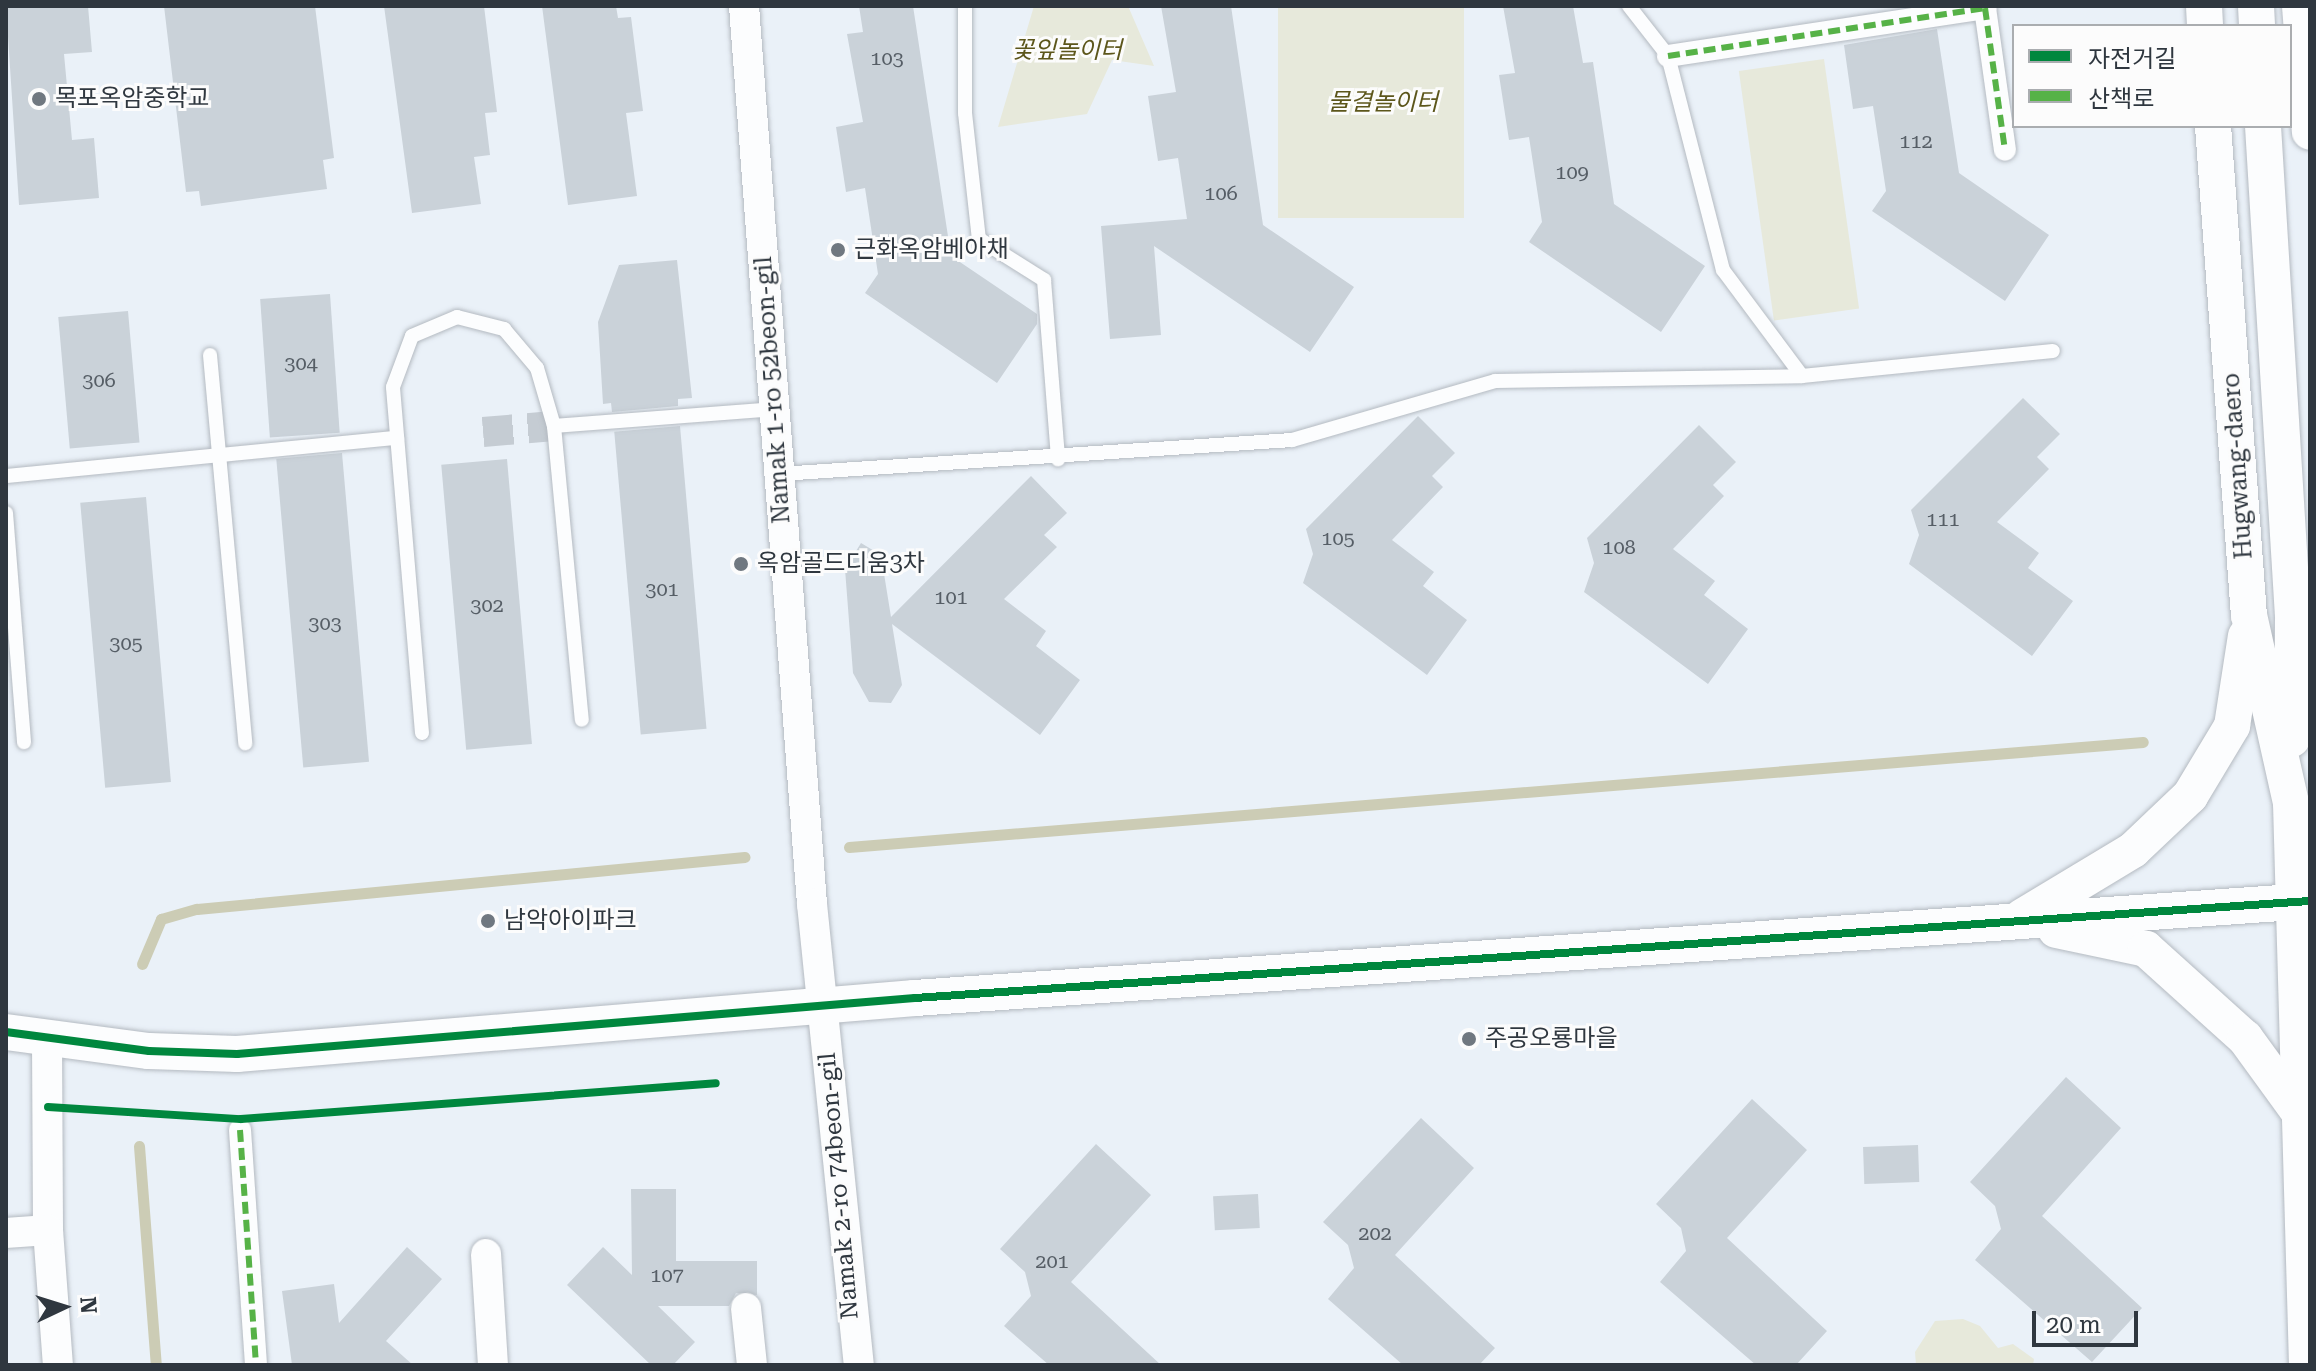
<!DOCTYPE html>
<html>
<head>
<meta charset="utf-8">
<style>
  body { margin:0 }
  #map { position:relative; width:2316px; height:1371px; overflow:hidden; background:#eaf1f8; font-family:"Roboto Serif","Noto Sans KR",serif }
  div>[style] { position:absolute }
  .green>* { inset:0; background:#e7e9db; transform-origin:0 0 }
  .stream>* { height:11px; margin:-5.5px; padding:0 5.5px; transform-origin:5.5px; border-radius:5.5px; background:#ccccb5 }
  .building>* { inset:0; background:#cad2d9; transform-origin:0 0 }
  .minor-tunnel>* { height:30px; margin-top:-15px; transform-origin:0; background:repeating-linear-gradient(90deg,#c5ccd3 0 30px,transparent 0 45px) }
  .roads { filter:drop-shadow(0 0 2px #b4bac1) drop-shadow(0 0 2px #b4bac1) }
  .service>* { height:14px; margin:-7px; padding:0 7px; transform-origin:7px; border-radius:7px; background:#fcfdfe }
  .pedestrian>* { height:22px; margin:-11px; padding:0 11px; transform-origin:11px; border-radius:11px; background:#fcfdfe }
  .minor>* { height:30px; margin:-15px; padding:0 15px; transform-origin:15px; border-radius:15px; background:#fcfdfe }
  .tertiary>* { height:36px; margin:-18px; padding:0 18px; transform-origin:18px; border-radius:18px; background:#fcfdfe }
  .quiet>* { height:6px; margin-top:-3px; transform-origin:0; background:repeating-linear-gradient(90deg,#56b247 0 12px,transparent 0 18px) }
  .cycleway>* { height:8px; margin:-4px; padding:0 4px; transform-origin:4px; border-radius:4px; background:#00873e }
  .dots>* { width:22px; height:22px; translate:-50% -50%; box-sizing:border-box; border:4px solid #fcfcfc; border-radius:50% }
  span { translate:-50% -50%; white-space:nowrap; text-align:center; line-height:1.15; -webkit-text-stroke:6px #fcfcfc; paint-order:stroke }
  .number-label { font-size:20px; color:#565e66 }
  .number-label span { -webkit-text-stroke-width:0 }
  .park-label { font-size:24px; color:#5c561b; font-style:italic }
  .poi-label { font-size:24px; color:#2f373f }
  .left { translate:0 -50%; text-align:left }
  .street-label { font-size:24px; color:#2f373f }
  .frame { position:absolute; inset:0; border:8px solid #2f373f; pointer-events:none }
  .legend { position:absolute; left:2012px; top:24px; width:280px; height:104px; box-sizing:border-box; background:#fcfcfc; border:2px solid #aaadb0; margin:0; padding:10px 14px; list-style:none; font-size:24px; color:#2f373f }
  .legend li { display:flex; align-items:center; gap:16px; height:40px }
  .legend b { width:40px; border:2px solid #aaadb0 }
  .north { position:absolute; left:24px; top:1267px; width:80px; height:80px; -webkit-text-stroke:6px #fcfcfc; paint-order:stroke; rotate:86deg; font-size:22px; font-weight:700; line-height:32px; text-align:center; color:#2f373f }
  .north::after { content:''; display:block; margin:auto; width:28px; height:36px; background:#2f373f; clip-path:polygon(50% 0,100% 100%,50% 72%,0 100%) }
  .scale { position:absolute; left:2032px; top:1311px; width:106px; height:36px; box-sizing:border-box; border:4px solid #2f373f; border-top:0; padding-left:10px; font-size:24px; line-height:28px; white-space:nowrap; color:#2f373f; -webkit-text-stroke:6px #fcfcfc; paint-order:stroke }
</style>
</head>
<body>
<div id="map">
  <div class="green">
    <i style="clip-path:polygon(1034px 6px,1128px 6px,1154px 66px,1112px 60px,1087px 114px,998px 127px)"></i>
    <i style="left:1278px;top:6px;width:186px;height:212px"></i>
    <i style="left:1824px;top:59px;width:252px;height:86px;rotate:82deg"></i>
    <i style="clip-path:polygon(1963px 1319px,1980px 1326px,1998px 1348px,2013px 1344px,2034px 1359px,2033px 1365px,1916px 1365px,1915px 1352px,1935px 1321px)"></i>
  </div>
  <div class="stream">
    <i style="left:849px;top:847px;width:1298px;rotate:-4.64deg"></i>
    <i style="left:142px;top:964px;width:49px;rotate:-67.1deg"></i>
    <i style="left:161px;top:919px;width:37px;rotate:-16deg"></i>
    <i style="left:197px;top:909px;width:550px;rotate:-5.42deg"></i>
    <i style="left:139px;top:1146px;width:220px;rotate:85.6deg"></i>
  </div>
  <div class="building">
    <i style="clip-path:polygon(6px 6px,88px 6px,92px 52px,64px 54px,72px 140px,94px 138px,99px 198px,19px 205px)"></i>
    <i style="clip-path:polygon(164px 6px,315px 6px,334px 158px,323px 160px,327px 189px,201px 206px,199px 191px,186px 192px)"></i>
    <i style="clip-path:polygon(384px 6px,484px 6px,497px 112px,485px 113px,490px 155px,474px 157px,481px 204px,412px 213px)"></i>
    <i style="clip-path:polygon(542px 6px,616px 6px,618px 18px,631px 17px,643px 111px,626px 113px,637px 196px,568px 205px)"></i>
    <i style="clip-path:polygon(859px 6px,913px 6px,951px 256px,1037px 314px,1037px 324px,997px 383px,865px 293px,878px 274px,865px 188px,846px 192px,836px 127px,863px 122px,847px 34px,863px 32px)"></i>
    <i style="clip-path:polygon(1161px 6px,1231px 6px,1263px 225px,1354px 287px,1310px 352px,1154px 246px,1161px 335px,1110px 339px,1101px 226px,1187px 219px,1178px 158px,1158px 161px,1148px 96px,1176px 92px)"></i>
    <i style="clip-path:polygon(1503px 6px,1573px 6px,1583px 63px,1593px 62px,1614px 204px,1705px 266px,1661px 332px,1529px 242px,1542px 222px,1529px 137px,1509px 140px,1499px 75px,1515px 73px)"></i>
    <i style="clip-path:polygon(1937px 29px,1959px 173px,2049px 235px,2005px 301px,1872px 211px,1886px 191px,1873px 106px,1853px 109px,1844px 45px)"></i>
    <i style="clip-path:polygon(677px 260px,692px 398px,678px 399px,678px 406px,612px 412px,611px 403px,603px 404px,598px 322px,619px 265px)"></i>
    <i style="left:330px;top:294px;width:139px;height:70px;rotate:86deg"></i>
    <i style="left:128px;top:311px;width:132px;height:70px;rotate:85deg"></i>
    <i style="clip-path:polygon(2023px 398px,2060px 434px,2037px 457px,2049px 469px,1997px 522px,2039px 553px,2028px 568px,2073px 601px,2032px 656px,1909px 564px,1919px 535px,1911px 510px)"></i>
    <i style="clip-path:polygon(1418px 416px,1455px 453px,1432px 476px,1443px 487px,1392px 540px,1434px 572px,1423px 586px,1467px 620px,1427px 675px,1303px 583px,1313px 554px,1306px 529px)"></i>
    <i style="clip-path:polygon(1699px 425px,1736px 462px,1713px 485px,1724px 496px,1673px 549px,1715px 581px,1704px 595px,1748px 629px,1708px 684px,1584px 592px,1594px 563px,1587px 538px)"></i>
    <i style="left:680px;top:426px;width:304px;height:66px;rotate:85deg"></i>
    <i style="left:342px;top:453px;width:310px;height:66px;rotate:85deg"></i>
    <i style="left:507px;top:459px;width:286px;height:66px;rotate:85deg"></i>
    <i style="clip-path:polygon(1031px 476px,1067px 513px,1044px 535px,1057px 547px,1004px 599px,1046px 631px,1036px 646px,1080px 680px,1040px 735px,892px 624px,902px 685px,891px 703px,869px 702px,853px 673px,845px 569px,861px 543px,881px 555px,891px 617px)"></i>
    <i style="left:146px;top:497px;width:286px;height:66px;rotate:85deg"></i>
    <i style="clip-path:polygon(2066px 1077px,2121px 1128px,2042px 1216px,2142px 1308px,2092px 1362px,1975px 1260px,2001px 1229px,1995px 1206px,1970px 1182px)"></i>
    <i style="clip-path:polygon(1752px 1099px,1807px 1150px,1727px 1238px,1827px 1331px,1796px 1365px,1756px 1365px,1660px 1282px,1686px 1251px,1681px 1228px,1656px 1204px)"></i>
    <i style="clip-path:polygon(1421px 1118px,1474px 1168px,1395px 1255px,1495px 1348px,1479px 1365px,1403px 1365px,1328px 1299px,1354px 1268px,1348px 1245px,1323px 1222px)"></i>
    <i style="clip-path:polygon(1096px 1144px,1151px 1195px,1071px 1282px,1161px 1365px,1049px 1365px,1004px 1326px,1031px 1296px,1025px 1272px,1000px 1249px)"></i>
    <i style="left:1918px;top:1145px;width:37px;height:55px;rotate:88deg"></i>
    <i style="clip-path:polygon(631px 1189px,676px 1189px,676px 1261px,757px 1261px,757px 1295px,736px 1293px,729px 1306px,658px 1306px,695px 1342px,673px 1365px,651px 1365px,567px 1285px,603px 1247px,632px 1275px)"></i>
    <i style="left:1258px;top:1194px;width:34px;height:45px;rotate:87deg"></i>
    <i style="clip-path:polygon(407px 1247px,442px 1279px,386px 1341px,413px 1365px,292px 1365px,282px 1291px,334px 1284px,339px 1323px)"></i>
  </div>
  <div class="minor-tunnel">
    <i style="left:483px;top:432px;width:71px;rotate:-4.8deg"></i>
  </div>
  <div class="roads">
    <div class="service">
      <i style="left:965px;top:6px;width:107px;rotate:90deg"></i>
      <i style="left:965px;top:113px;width:127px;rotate:83.7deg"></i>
      <i style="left:979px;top:239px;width:77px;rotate:32.2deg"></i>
      <i style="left:1044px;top:280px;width:180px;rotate:85.5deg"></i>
      <i style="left:1629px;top:6px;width:63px;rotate:52deg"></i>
      <i style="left:1668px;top:56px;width:221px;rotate:75.6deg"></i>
      <i style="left:1723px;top:270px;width:132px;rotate:53.3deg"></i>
      <i style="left:210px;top:355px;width:390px;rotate:84.8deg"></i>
      <i style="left:554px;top:426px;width:222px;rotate:-4.4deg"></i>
      <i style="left:780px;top:474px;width:513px;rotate:-3.8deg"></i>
      <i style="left:1292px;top:440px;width:211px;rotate:-16.2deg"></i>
      <i style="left:1495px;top:381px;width:307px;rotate:-0.9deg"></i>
      <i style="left:1802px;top:376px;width:252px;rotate:-5.7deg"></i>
      <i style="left:6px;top:476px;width:393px;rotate:-5.6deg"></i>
      <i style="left:6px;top:513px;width:230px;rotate:85.5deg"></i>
      <i style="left:422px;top:733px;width:347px;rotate:-94.8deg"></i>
      <i style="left:393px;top:387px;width:54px;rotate:-69.6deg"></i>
      <i style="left:412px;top:336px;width:49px;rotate:-22.9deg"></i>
      <i style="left:457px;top:317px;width:49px;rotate:14.3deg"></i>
      <i style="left:504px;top:329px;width:51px;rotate:49.8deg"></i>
      <i style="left:537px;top:368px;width:60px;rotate:73.7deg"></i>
      <i style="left:554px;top:426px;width:295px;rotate:84.6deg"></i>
    </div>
    <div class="pedestrian">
      <i style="left:1668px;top:56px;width:321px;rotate:-8.6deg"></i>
      <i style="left:1985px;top:8px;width:143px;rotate:82deg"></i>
      <i style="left:240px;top:1130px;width:236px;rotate:86.1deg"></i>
    </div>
    <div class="minor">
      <i style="left:744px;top:6px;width:901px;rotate:85.67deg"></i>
      <i style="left:812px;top:904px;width:463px;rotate:84.2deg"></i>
      <i style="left:47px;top:1039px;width:191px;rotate:89.7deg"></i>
      <i style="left:48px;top:1230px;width:135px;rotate:85.8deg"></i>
      <i style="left:6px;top:1233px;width:42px;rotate:-4.1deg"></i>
      <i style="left:486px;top:1254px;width:111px;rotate:86.4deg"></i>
      <i style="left:746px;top:1308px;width:57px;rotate:84deg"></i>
    </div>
    <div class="tertiary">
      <i style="left:2204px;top:6px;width:20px;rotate:87deg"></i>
      <i style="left:2256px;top:6px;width:20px;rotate:87deg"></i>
      <i style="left:2300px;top:6px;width:126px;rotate:85.5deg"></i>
      <i style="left:2213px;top:126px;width:490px;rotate:85.8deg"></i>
      <i style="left:2249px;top:615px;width:193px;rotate:77.4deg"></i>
      <i style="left:2291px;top:803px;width:562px;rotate:88.37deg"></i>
      <i style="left:2263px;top:126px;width:495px;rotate:86.5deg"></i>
      <i style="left:2293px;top:620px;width:119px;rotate:90.5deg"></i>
      <i style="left:2022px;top:917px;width:130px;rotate:-31.1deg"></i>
      <i style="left:2133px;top:850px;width:79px;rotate:-43.5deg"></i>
      <i style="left:2190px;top:796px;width:82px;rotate:-59deg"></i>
      <i style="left:2232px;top:726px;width:91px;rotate:-81.2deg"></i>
      <i style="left:2056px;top:930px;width:92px;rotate:11.9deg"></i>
      <i style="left:2146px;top:949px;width:133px;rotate:42deg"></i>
      <i style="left:2245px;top:1038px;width:95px;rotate:54deg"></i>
      <i style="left:6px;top:1032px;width:144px;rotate:7.6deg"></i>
      <i style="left:149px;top:1051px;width:88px;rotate:2deg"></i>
      <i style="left:237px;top:1054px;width:680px;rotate:-4.72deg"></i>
      <i style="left:915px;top:998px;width:1398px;rotate:-3.98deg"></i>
    </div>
  </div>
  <div class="quiet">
    <i style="left:1668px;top:56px;width:321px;rotate:-8.6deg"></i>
    <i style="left:1985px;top:8px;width:143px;rotate:82deg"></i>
    <i style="left:240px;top:1130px;width:236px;rotate:86.1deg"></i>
  </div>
  <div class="cycleway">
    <i style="left:6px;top:1032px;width:144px;rotate:7.6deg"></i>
    <i style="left:149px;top:1051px;width:88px;rotate:2deg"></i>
    <i style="left:237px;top:1054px;width:680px;rotate:-4.72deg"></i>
    <i style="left:915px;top:998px;width:1398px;rotate:-3.98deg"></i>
    <i style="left:48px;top:1107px;width:193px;rotate:3.6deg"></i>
    <i style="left:241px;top:1119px;width:476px;rotate:-4.3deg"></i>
  </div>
  <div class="dots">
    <i style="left:39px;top:99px;background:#707880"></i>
    <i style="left:838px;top:250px;background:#707880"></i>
    <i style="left:741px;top:564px;background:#707880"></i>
    <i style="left:488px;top:921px;background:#707880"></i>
    <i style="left:1469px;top:1039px;background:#707880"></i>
  </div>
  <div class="number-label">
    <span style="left:887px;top:58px">103</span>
    <span style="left:1916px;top:141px">112</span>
    <span style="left:1572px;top:172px">109</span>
    <span style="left:1221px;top:193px">106</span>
    <span style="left:301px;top:363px">304</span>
    <span style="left:99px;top:380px">306</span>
    <span style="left:1943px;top:519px">111</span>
    <span style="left:1338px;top:538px">105</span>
    <span style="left:1619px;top:547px">108</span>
    <span style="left:662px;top:589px">301</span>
    <span style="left:951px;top:597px">101</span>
    <span style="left:487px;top:605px">302</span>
    <span style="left:325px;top:623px">303</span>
    <span style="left:126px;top:643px">305</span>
    <span style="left:1375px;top:1233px">202</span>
    <span style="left:1052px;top:1261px">201</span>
    <span style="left:667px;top:1275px">107</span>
  </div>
  <div class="park-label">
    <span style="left:1067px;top:51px">꽃잎놀이터</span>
    <span style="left:1383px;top:103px">물결놀이터</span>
  </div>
  <div class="poi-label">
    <span class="left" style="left:55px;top:99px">목포옥암중학교</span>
    <span class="left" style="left:854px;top:250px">근화옥암베아채</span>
    <span class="left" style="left:757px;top:564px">옥암골드디움3차</span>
    <span class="left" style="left:504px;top:921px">남악아이파크</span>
    <span class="left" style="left:1485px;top:1039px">주공오룡마을</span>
  </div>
  <div class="street-label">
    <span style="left:773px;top:390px;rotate:-94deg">Namak 1-ro 52beon-gil</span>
    <span style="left:2238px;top:466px;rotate:-94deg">Hugwang-daero</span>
    <span style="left:839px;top:1186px;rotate:-95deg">Namak 2-ro 74beon-gil</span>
  </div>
  <div class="frame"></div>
  <ul class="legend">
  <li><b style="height:10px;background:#00873e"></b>자전거길</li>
  <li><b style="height:10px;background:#56b247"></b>산책로</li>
  </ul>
  <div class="north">N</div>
  <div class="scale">20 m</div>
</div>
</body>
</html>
